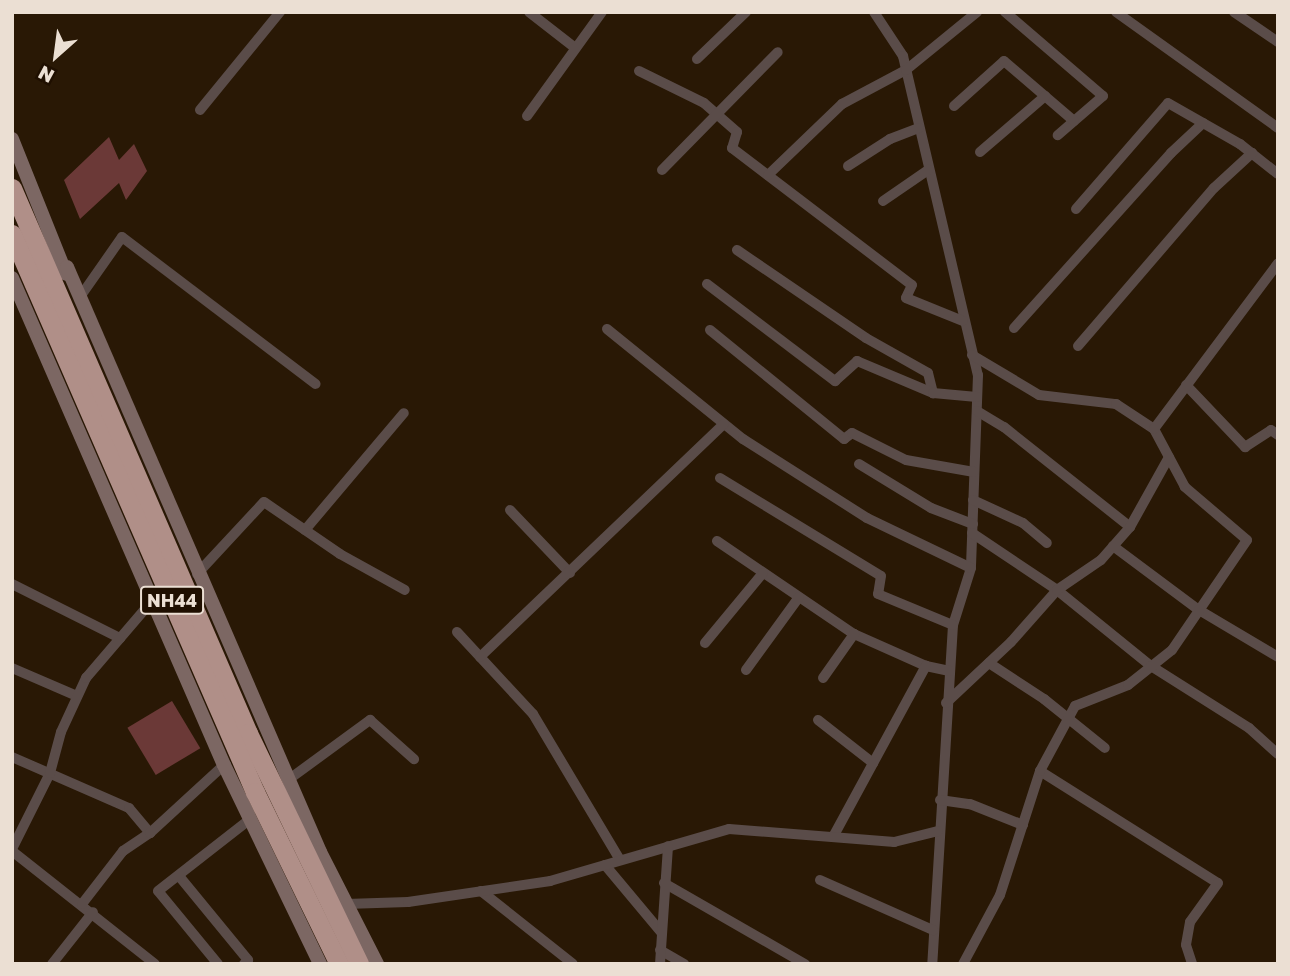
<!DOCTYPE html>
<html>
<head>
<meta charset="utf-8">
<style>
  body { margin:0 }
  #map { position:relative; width:1290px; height:976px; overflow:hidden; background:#291805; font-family:"Golos Text",sans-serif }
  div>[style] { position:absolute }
  .building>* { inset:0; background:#6b3937; transform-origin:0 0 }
  .street>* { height:10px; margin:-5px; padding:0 5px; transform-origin:5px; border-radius:5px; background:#5a4c49 }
  .secondary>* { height:14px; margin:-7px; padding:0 7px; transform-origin:7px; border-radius:7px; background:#7c6763 }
  .highway>* { height:19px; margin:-9.5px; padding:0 9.5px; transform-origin:9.5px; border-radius:9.5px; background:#b08f88 }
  span { translate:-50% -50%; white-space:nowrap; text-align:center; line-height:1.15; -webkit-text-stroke:6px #1f0f00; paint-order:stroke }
  .shield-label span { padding:2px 5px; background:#1f0f00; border:2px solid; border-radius:5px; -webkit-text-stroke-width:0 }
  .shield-label { font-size:18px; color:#ebdfd3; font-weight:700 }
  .frame { position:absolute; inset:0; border:14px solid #ebdfd3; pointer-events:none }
  .north { position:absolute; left:21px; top:21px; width:70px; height:70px; -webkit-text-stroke:5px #1f0f00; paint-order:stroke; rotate:208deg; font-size:19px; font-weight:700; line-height:28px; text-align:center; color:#ebdfd3 }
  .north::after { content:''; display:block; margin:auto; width:24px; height:32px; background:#ebdfd3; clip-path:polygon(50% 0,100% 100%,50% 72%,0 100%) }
</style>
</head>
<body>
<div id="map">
  <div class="building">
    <i style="clip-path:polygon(109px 137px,119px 160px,134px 144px,147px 171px,126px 200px,119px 183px,80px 219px,64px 180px)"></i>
    <i style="left:172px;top:701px;width:55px;height:52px;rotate:59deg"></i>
  </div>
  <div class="street">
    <i style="left:529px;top:12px;width:57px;rotate:37.9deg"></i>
    <i style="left:874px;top:12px;width:53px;rotate:56.6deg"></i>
    <i style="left:903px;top:56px;width:328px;rotate:76.8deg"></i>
    <i style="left:978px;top:375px;width:193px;rotate:92.1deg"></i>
    <i style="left:971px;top:568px;width:60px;rotate:107.5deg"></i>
    <i style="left:953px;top:625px;width:340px;rotate:93.5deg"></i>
    <i style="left:1005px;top:12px;width:129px;rotate:40.6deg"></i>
    <i style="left:1103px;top:96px;width:60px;rotate:139.1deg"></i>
    <i style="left:1116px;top:12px;width:199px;rotate:35.6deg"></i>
    <i style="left:1234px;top:12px;width:53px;rotate:34.3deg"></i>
    <i style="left:697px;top:59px;width:68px;rotate:-43.8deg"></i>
    <i style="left:639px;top:71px;width:72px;rotate:26.2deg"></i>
    <i style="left:704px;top:103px;width:44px;rotate:41.3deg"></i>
    <i style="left:737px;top:132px;width:17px;rotate:107deg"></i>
    <i style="left:732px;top:148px;width:226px;rotate:37.3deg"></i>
    <i style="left:912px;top:285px;width:14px;rotate:115deg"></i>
    <i style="left:906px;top:298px;width:61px;rotate:22deg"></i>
    <i style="left:954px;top:106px;width:67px;rotate:-42deg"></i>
    <i style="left:1004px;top:61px;width:92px;rotate:40.6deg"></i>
    <i style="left:200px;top:110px;width:127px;rotate:-50.8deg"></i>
    <i style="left:527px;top:116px;width:128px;rotate:-54.2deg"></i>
    <i style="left:980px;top:152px;width:86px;rotate:-40.7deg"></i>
    <i style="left:848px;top:166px;width:50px;rotate:-32.7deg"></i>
    <i style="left:890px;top:139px;width:31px;rotate:-21deg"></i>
    <i style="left:662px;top:170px;width:165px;rotate:-45.5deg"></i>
    <i style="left:768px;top:175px;width:103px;rotate:-43.8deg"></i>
    <i style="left:842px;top:104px;width:72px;rotate:-28deg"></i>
    <i style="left:906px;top:70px;width:92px;rotate:-39.2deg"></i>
    <i style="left:883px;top:201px;width:55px;rotate:-34.6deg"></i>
    <i style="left:1076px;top:209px;width:140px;rotate:-49deg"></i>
    <i style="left:1168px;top:103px;width:83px;rotate:29.7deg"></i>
    <i style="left:1240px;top:144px;width:48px;rotate:38.3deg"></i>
    <i style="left:737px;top:250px;width:156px;rotate:34.3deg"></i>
    <i style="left:866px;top:338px;width:71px;rotate:29.4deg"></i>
    <i style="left:928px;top:373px;width:21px;rotate:76deg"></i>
    <i style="left:707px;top:284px;width:161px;rotate:37.2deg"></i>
    <i style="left:835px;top:381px;width:30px;rotate:-42deg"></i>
    <i style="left:857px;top:361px;width:82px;rotate:22.8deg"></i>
    <i style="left:933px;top:393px;width:44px;rotate:5.2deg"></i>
    <i style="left:80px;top:297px;width:73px;rotate:-55deg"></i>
    <i style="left:122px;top:237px;width:243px;rotate:37.2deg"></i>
    <i style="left:1014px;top:328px;width:235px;rotate:-48.1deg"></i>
    <i style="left:1171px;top:153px;width:44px;rotate:-43.2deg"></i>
    <i style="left:607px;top:329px;width:175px;rotate:39deg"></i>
    <i style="left:743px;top:439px;width:147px;rotate:32.5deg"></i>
    <i style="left:867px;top:518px;width:115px;rotate:25.7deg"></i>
    <i style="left:710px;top:330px;width:173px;rotate:39.1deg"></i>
    <i style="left:844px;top:439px;width:10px;rotate:-37deg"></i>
    <i style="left:852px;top:433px;width:60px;rotate:26.6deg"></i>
    <i style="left:906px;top:460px;width:69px;rotate:10deg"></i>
    <i style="left:1078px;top:346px;width:208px;rotate:-49.3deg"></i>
    <i style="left:1214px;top:188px;width:52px;rotate:-42.6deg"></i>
    <i style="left:972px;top:355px;width:78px;rotate:30.8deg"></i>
    <i style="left:1039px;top:395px;width:78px;rotate:6.7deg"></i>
    <i style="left:1116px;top:404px;width:45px;rotate:33.3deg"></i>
    <i style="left:1186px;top:385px;width:86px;rotate:46.4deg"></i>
    <i style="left:1245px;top:447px;width:31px;rotate:-33deg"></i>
    <i style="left:1271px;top:430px;width:9px;rotate:36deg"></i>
    <i style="left:977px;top:411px;width:31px;rotate:31deg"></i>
    <i style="left:1004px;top:427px;width:161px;rotate:38.4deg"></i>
    <i style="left:859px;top:464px;width:84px;rotate:31.4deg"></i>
    <i style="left:931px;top:508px;width:45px;rotate:20.9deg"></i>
    <i style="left:720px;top:478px;width:188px;rotate:31.3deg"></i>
    <i style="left:881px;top:576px;width:18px;rotate:99deg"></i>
    <i style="left:878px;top:594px;width:81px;rotate:22.5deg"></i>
    <i style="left:973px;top:500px;width:55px;rotate:24.7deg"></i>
    <i style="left:1023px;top:523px;width:31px;rotate:40deg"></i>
    <i style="left:510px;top:510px;width:87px;rotate:46.4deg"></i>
    <i style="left:305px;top:530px;width:153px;rotate:-49.8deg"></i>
    <i style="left:972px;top:533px;width:102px;rotate:33.8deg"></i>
    <i style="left:1057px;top:590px;width:121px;rotate:39deg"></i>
    <i style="left:1151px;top:666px;width:116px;rotate:32.3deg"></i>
    <i style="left:1249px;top:728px;width:39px;rotate:42deg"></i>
    <i style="left:717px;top:541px;width:166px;rotate:34.2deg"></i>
    <i style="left:854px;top:634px;width:79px;rotate:24deg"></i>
    <i style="left:926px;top:666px;width:24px;rotate:12deg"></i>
    <i style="left:1113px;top:546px;width:107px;rotate:36.7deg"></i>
    <i style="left:1199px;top:610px;width:92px;rotate:30.7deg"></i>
    <i style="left:197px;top:574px;width:98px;rotate:-47.1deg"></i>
    <i style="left:264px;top:502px;width:92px;rotate:34.4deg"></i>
    <i style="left:340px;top:554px;width:74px;rotate:29deg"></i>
    <i style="left:12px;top:584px;width:121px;rotate:26.6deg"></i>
    <i style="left:457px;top:632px;width:112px;rotate:47.2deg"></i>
    <i style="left:533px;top:714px;width:170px;rotate:59.2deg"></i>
    <i style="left:705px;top:643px;width:91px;rotate:-50.4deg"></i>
    <i style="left:480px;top:657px;width:337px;rotate:-43.7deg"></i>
    <i style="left:989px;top:663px;width:66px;rotate:33.2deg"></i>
    <i style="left:1044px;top:699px;width:78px;rotate:38.8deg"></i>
    <i style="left:12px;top:668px;width:71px;rotate:23.3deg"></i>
    <i style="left:746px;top:670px;width:90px;rotate:-54deg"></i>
    <i style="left:823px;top:678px;width:54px;rotate:-54.8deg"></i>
    <i style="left:946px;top:703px;width:89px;rotate:-43.2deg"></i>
    <i style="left:1011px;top:642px;width:69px;rotate:-48.5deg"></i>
    <i style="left:1057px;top:590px;width:53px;rotate:-34.3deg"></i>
    <i style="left:1101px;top:560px;width:44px;rotate:-48.7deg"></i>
    <i style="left:1130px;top:527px;width:80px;rotate:-60.9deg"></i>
    <i style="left:818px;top:720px;width:70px;rotate:38deg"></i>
    <i style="left:12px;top:757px;width:128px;rotate:23.6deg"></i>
    <i style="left:129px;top:808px;width:33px;rotate:50deg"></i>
    <i style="left:1040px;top:771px;width:210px;rotate:32.2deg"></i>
    <i style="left:1218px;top:883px;width:48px;rotate:125.7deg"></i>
    <i style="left:1190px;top:922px;width:23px;rotate:100deg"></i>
    <i style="left:1186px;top:945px;width:20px;rotate:72deg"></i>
    <i style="left:288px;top:780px;width:102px;rotate:-36.2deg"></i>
    <i style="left:370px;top:720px;width:59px;rotate:41.6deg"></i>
    <i style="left:940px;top:800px;width:30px;rotate:8deg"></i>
    <i style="left:970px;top:804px;width:57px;rotate:21.6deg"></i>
    <i style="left:833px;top:837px;width:195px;rotate:-61.5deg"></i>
    <i style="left:12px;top:849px;width:85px;rotate:-63.4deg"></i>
    <i style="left:50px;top:773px;width:42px;rotate:-75deg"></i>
    <i style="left:61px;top:732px;width:60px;rotate:-65.2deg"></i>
    <i style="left:86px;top:678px;width:101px;rotate:-49.4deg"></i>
    <i style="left:12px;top:851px;width:182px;rotate:38.3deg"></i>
    <i style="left:605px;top:865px;width:87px;rotate:50.1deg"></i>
    <i style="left:179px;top:876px;width:109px;rotate:50.6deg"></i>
    <i style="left:248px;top:960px;width:6px;rotate:135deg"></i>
    <i style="left:820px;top:880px;width:124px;rotate:23.9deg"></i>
    <i style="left:664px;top:883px;width:163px;rotate:29.9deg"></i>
    <i style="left:481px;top:891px;width:117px;rotate:38.4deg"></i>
    <i style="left:82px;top:904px;width:67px;rotate:-52.3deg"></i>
    <i style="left:123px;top:851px;width:32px;rotate:-34deg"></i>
    <i style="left:150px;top:833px;width:100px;rotate:-42.6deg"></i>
    <i style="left:346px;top:904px;width:62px;rotate:-1.8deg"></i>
    <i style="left:408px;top:902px;width:144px;rotate:-8.4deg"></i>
    <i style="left:550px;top:881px;width:186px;rotate:-16.2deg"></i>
    <i style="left:729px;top:829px;width:166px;rotate:4.5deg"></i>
    <i style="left:894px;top:842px;width:45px;rotate:-14deg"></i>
    <i style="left:660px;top:950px;width:28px;rotate:30deg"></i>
    <i style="left:52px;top:964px;width:66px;rotate:-51.7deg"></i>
    <i style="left:218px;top:964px;width:94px;rotate:-129.4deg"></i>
    <i style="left:158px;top:891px;width:115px;rotate:-38deg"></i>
    <i style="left:660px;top:964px;width:118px;rotate:-86.1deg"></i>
    <i style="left:963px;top:964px;width:78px;rotate:-61.8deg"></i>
    <i style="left:1000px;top:895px;width:130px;rotate:-72.1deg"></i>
    <i style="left:1040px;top:771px;width:74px;rotate:-61.7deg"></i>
    <i style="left:1075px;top:706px;width:57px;rotate:-21.6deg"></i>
    <i style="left:1128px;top:685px;width:56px;rotate:-38.5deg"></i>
    <i style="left:1172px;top:650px;width:133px;rotate:-55.7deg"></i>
    <i style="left:1247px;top:540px;width:82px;rotate:-139.5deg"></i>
    <i style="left:1185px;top:487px;width:66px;rotate:-118.1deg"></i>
    <i style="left:1154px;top:429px;width:207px;rotate:-53.2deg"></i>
  </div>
  <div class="secondary">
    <i style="left:12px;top:139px;width:145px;rotate:68.2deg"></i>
    <i style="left:67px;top:267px;width:637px;rotate:66.61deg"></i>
    <i style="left:320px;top:852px;width:126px;rotate:63deg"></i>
    <i style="left:12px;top:278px;width:531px;rotate:66.48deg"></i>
    <i style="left:224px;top:765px;width:221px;rotate:64.2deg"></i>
  </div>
  <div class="highway">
    <i style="left:12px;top:188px;width:594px;rotate:66.59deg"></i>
    <i style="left:248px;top:733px;width:256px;rotate:64.3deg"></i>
    <i style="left:12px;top:234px;width:609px;rotate:66.47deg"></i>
    <i style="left:255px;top:792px;width:191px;rotate:64deg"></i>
  </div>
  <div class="shield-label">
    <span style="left:172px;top:600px">NH44</span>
  </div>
  <div class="frame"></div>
  <div class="north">N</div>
</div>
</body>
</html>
